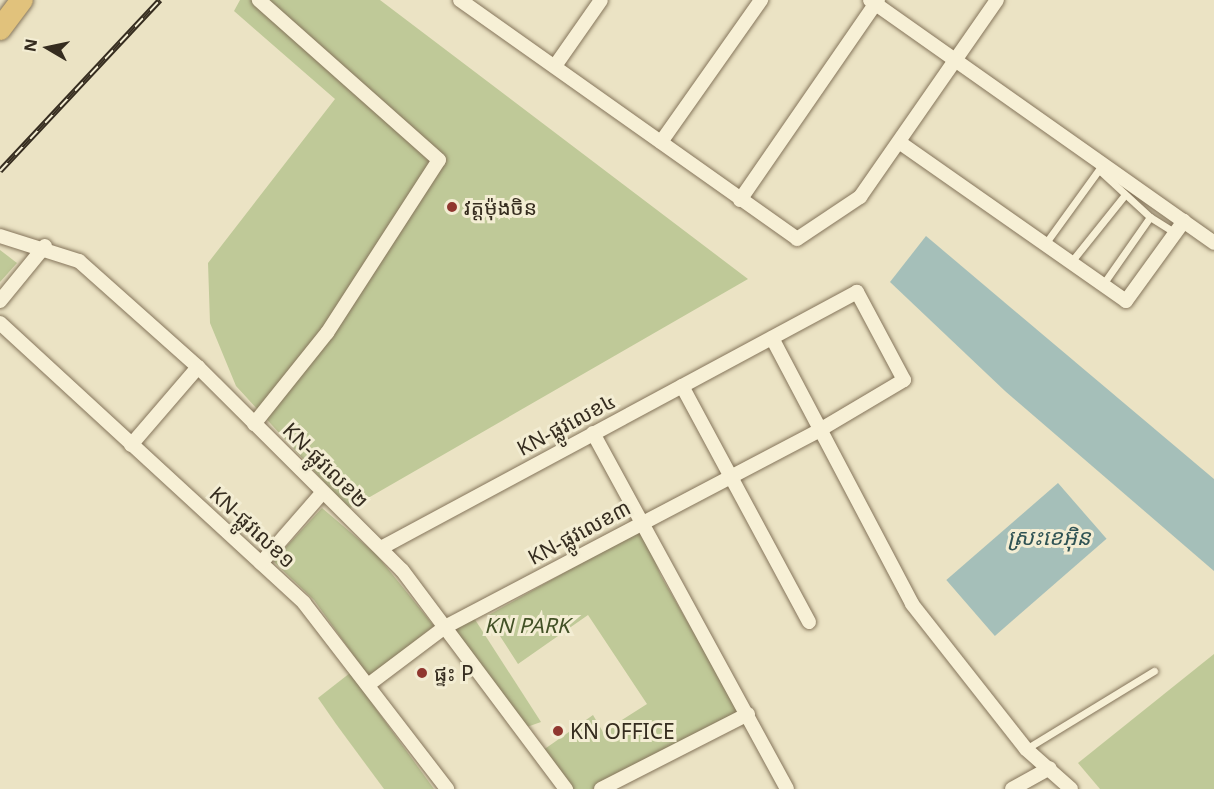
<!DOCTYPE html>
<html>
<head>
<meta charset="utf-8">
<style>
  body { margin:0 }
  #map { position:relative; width:1214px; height:789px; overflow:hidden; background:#ebe3c4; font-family:Georgia,"Noto Sans Khmer",serif }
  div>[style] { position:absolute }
  .green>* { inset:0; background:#bfc998 }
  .water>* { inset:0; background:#a5bfb9; transform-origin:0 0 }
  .roads { filter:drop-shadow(0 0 2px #85755b) drop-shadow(0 0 2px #85755b) }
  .service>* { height:7px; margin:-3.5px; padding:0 3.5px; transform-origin:3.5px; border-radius:3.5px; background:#f7f0d6 }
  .minor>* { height:14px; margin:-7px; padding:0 7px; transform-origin:7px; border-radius:7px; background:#f7f0d6 }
  .trunk>* { height:22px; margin:-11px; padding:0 11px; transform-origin:11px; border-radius:11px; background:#e1c27c }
  .rail>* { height:6px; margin-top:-3px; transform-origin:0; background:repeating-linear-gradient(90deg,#f3edd3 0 11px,#352c1f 0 22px); box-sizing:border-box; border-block:2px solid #352c1f }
  .dots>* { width:16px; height:16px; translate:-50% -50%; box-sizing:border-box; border:3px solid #f3edd3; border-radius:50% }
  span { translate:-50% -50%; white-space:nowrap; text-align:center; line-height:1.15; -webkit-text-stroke:6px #f3edd3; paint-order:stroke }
  .poi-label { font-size:21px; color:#352c1f }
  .left { translate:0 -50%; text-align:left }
  .street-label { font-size:21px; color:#352c1f }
  .park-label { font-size:21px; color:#425126; font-style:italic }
  .water-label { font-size:22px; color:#2f5354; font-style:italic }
  .north { position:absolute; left:18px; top:18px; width:60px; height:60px; -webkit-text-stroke:4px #f3edd3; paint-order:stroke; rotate:279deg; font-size:16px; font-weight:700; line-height:24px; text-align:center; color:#352c1f }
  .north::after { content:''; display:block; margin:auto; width:21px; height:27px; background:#352c1f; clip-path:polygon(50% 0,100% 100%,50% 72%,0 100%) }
</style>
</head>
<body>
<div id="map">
  <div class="green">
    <i style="clip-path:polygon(240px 0,380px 0,748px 279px,349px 509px,236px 386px,210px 323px,208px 263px,335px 99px,234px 11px)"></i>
    <i style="clip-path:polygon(0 250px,17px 263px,0 282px)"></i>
    <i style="clip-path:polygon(322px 508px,376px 554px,434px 626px,369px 677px,314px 600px,273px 561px)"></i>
    <i style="clip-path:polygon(642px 529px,661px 576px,739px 711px,593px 789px,569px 789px,539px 753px,593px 715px,603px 732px,647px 704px,588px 615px,518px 664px,487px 616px)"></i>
    <i style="clip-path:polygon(474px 618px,541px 722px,524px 728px,452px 630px)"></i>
    <i style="clip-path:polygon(1214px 654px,1214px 789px,1100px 789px,1078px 763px)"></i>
    <i style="clip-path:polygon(350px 673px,434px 789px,384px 789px,336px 724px,318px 698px)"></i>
  </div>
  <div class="water">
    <i style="clip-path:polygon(926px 236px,1214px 479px,1214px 571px,1005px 391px,890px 282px)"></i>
    <i style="left:1058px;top:483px;width:74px;height:148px;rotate:49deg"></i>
  </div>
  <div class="roads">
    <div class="service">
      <i style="left:1099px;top:170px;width:69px;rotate:42.7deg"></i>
      <i style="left:1150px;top:217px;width:82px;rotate:125deg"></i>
      <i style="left:1150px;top:217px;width:31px;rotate:32deg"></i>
      <i style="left:1045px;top:244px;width:94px;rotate:-54.1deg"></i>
      <i style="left:1071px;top:262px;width:83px;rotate:-51.3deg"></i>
      <i style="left:1026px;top:749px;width:150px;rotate:-31.4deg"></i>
    </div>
    <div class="minor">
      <i style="left:460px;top:0;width:413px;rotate:35.3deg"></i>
      <i style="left:797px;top:239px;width:76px;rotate:-33.7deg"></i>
      <i style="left:860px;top:197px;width:240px;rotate:-55.2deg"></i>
      <i style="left:870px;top:0;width:421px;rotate:35.2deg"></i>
      <i style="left:555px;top:66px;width:80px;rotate:-55.1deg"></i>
      <i style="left:661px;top:142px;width:174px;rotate:-54.8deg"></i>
      <i style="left:899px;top:142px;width:277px;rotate:35deg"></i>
      <i style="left:1126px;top:301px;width:99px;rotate:-54.1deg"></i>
      <i style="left:740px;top:200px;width:243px;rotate:-55.4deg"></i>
      <i style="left:0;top:236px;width:83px;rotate:17.6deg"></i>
      <i style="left:79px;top:261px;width:159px;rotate:41.7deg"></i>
      <i style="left:198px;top:367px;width:288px;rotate:44.9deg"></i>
      <i style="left:402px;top:570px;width:274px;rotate:53.2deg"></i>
      <i style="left:0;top:301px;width:71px;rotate:-50.7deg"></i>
      <i style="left:0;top:323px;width:413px;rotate:42.6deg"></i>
      <i style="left:304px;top:603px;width:235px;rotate:52.4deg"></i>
      <i style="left:772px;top:338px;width:301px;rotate:62.2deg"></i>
      <i style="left:912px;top:604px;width:184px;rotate:51.8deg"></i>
      <i style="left:1026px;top:749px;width:60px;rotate:41.6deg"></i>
      <i style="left:682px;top:386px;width:268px;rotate:61.7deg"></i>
      <i style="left:254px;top:424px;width:117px;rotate:-51.3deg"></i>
      <i style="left:327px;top:333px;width:206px;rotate:-57.1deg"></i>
      <i style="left:439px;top:160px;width:241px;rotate:-138.4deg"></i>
      <i style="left:593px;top:433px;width:405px;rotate:61.4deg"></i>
      <i style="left:131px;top:445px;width:103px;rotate:-49.3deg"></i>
      <i style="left:261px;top:563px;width:93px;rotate:-48.9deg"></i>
      <i style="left:368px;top:685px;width:96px;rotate:-37deg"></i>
      <i style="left:445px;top:627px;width:421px;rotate:-27.7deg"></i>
      <i style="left:818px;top:431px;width:100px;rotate:-30.7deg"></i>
      <i style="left:904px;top:380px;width:100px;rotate:-118.1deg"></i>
      <i style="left:857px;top:292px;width:540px;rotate:151.73deg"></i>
      <i style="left:601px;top:789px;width:165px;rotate:-27deg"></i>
      <i style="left:1012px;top:789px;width:43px;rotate:-28.9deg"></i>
    </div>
    <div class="trunk">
      <i style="left:0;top:29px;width:36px;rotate:-53deg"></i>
    </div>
  </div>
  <div class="rail">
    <i style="left:0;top:171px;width:234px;rotate:-46.9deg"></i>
  </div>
  <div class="dots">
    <i style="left:452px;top:207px;background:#90372f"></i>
    <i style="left:422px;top:673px;background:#90372f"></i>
    <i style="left:558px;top:731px;background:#90372f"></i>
  </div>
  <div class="poi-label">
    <span class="left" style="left:464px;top:207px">វត្តម៉ុងចិន</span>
    <span class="left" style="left:434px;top:673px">ផ្ទះ P</span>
    <span class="left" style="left:570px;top:731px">KN OFFICE</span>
  </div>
  <div class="street-label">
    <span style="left:566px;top:424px;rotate:-28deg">KN-ផ្លូវលេខ៤</span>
    <span style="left:326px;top:465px;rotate:45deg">KN-ផ្លូវលេខ២</span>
    <span style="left:253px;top:527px;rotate:43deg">KN-ផ្លូវលេខ១</span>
    <span style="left:579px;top:532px;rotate:-28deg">KN-ផ្លូវលេខ៣</span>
  </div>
  <div class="park-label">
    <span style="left:527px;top:625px">KN PARK</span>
  </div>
  <div class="water-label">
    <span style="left:1049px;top:537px">ស្រះខេអ៊ិន</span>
  </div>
  <div class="north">N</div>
</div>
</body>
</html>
